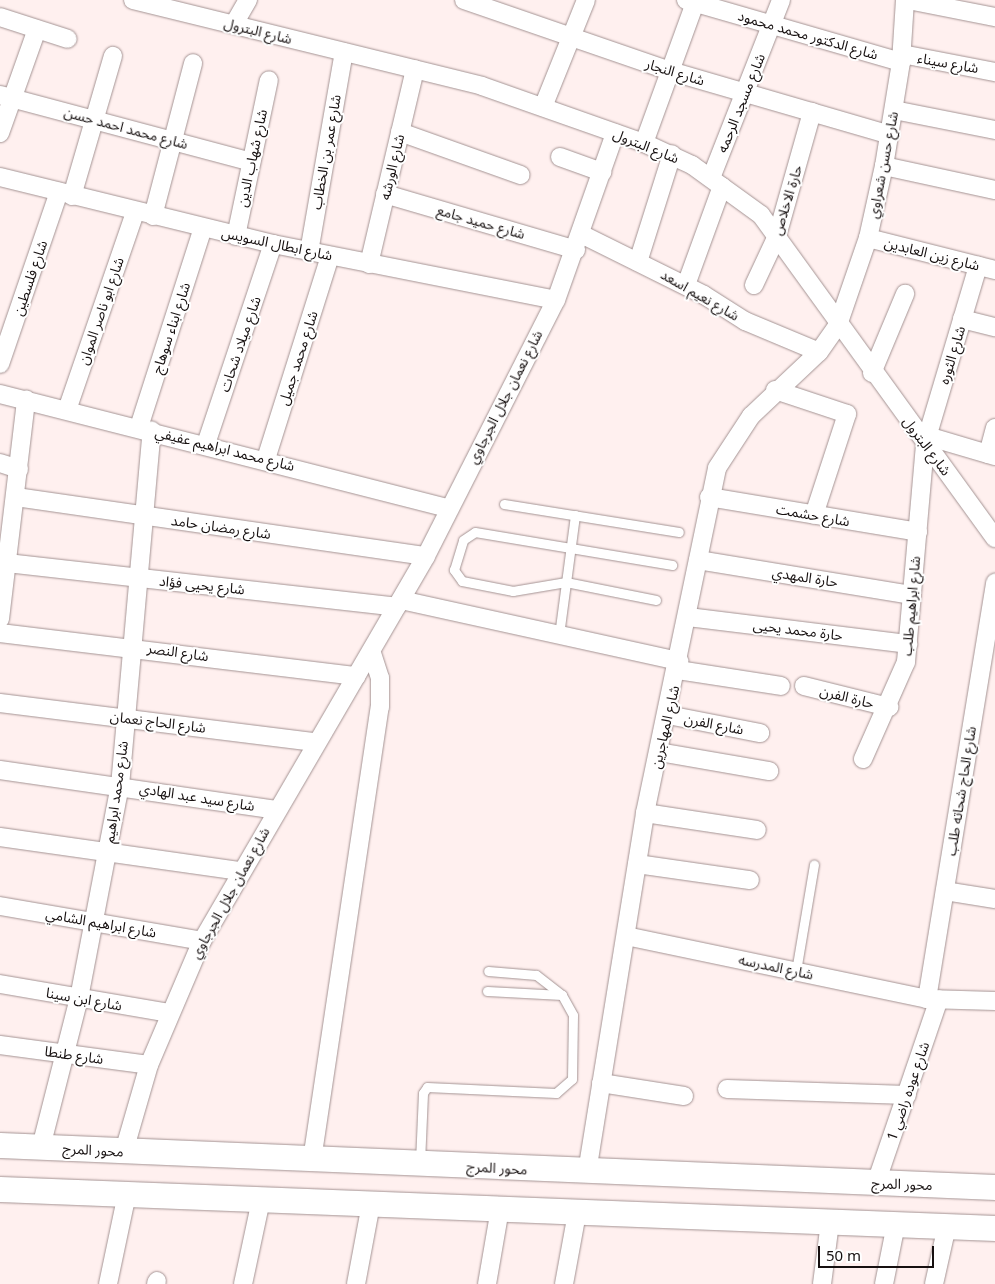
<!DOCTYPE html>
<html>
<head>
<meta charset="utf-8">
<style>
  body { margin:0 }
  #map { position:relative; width:995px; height:1284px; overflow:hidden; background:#fff0ef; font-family:"Noto Sans","Noto Sans Arabic",sans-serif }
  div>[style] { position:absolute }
  .roads { filter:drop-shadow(0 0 1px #a49393) drop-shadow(0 0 1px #a49393) }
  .lane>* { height:9px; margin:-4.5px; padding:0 4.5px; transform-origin:4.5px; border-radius:4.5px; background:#fff }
  .street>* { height:18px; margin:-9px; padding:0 9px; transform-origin:9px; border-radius:9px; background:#fff }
  .secondary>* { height:25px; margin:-12.5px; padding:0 12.5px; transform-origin:12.5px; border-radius:12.5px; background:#fff }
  span { translate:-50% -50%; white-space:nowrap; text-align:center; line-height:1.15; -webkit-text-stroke:4px #fff; paint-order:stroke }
  .street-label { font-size:14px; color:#161010 }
  .scale { position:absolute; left:818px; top:1246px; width:116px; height:22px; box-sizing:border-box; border:2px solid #161010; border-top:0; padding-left:6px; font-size:15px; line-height:18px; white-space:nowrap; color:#161010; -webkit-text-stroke:4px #fff; paint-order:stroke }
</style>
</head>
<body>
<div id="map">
  <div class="roads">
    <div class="lane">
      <i style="left:504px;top:504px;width:177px;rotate:9.1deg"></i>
      <i style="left:656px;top:600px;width:92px;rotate:-168.7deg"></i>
      <i style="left:566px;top:582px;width:54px;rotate:170.4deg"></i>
      <i style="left:513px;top:591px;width:52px;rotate:-168.9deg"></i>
      <i style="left:462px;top:581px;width:14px;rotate:-126deg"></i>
      <i style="left:454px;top:570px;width:31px;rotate:-73deg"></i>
      <i style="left:463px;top:540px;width:14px;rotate:-34deg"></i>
      <i style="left:475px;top:532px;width:200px;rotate:9.5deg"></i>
      <i style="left:559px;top:635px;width:121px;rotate:-82.4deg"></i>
      <i style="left:796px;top:971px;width:108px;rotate:-80.4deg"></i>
      <i style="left:487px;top:991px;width:75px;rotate:3.1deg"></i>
      <i style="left:420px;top:1162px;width:69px;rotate:-87.5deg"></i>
      <i style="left:423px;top:1093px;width:7px;rotate:-56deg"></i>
      <i style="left:427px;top:1087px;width:129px;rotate:2.7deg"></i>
      <i style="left:556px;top:1093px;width:21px;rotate:-41deg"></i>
      <i style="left:572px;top:1079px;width:64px;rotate:-89.1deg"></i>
      <i style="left:573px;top:1015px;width:23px;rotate:-119deg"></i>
      <i style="left:562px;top:995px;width:33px;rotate:-142deg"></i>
      <i style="left:536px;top:975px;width:48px;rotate:-175.2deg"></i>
    </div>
    <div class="street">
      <i style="left:133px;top:0;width:359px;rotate:13.8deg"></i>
      <i style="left:482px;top:86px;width:172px;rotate:19.4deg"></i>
      <i style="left:644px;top:143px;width:53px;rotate:24.6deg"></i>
      <i style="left:692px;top:165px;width:85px;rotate:35.9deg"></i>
      <i style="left:761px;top:215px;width:399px;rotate:54.1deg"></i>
      <i style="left:464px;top:0;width:218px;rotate:19deg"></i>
      <i style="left:670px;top:71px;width:229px;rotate:16.2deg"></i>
      <i style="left:686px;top:0;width:224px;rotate:16.1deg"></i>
      <i style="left:908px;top:0;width:89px;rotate:11.1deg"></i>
      <i style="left:0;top:17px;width:71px;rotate:17.9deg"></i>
      <i style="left:234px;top:24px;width:28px;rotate:-60deg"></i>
      <i style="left:902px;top:54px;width:95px;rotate:11deg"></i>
      <i style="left:0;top:95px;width:260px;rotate:14.9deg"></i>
      <i style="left:543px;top:107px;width:115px;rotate:-68.1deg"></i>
      <i style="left:894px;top:110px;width:103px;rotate:11.2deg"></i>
      <i style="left:400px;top:132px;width:128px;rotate:19.6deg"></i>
      <i style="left:0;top:133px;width:110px;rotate:-70.4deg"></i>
      <i style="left:644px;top:143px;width:152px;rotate:-70deg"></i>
      <i style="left:560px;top:157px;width:45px;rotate:19.7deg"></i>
      <i style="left:884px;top:166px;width:114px;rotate:12.2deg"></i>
      <i style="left:0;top:177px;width:281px;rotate:13.8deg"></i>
      <i style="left:273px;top:244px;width:288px;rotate:11.2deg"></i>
      <i style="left:711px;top:178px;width:191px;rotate:-68.5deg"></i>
      <i style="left:385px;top:194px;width:199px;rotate:16.3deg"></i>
      <i style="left:72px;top:196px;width:146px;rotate:-73.7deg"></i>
      <i style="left:153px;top:216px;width:158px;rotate:-75.3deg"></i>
      <i style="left:581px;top:234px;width:137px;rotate:26.4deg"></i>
      <i style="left:704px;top:295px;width:49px;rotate:32.4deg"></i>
      <i style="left:745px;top:321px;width:80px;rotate:22.7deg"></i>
      <i style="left:236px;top:236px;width:159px;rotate:-78.1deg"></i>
      <i style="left:868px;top:238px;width:131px;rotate:14.1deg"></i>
      <i style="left:309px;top:252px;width:203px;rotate:-80.1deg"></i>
      <i style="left:638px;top:262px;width:113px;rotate:-72.5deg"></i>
      <i style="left:369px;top:264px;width:200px;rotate:-76.7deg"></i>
      <i style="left:686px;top:285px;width:105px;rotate:-70deg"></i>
      <i style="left:754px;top:285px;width:54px;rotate:-64.9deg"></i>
      <i style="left:777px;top:236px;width:129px;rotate:-74.2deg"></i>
      <i style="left:962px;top:319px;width:34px;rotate:14deg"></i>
      <i style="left:0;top:364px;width:182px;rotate:-71.1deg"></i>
      <i style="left:872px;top:373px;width:86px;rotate:-67.3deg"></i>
      <i style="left:775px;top:390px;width:76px;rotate:18.4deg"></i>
      <i style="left:847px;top:414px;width:106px;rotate:108.1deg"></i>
      <i style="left:0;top:394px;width:462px;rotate:14.3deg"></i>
      <i style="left:67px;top:410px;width:209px;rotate:-71deg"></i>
      <i style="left:139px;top:427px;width:209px;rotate:-72.2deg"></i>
      <i style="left:927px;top:436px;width:71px;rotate:16.4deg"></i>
      <i style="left:206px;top:444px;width:211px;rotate:-71.5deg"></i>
      <i style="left:988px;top:454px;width:27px;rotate:-75deg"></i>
      <i style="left:266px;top:459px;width:213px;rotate:-72.5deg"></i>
      <i style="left:0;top:463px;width:20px;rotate:18deg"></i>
      <i style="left:16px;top:497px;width:414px;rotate:8.2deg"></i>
      <i style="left:709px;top:497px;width:212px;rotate:9.5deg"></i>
      <i style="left:698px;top:560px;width:217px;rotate:9.3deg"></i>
      <i style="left:7px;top:563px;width:392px;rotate:6.4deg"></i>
      <i style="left:401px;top:600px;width:285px;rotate:12.4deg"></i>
      <i style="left:688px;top:617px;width:222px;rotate:7deg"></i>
      <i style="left:0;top:619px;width:221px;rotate:-83.2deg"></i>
      <i style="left:0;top:633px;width:359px;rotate:6.9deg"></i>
      <i style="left:678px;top:670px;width:104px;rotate:8.8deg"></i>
      <i style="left:804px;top:686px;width:88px;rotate:13.9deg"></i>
      <i style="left:0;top:703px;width:317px;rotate:7.1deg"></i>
      <i style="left:668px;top:715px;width:94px;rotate:11.1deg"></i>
      <i style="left:659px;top:752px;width:112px;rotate:9.8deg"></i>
      <i style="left:863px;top:759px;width:106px;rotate:-66.1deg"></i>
      <i style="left:906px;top:662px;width:219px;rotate:-85deg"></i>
      <i style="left:925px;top:444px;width:186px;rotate:-73.4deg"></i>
      <i style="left:0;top:770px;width:279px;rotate:8.2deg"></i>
      <i style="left:645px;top:813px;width:113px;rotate:8.6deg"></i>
      <i style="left:0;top:837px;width:241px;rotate:8.1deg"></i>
      <i style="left:637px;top:864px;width:114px;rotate:8.1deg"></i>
      <i style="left:945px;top:891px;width:51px;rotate:9.1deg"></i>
      <i style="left:0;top:906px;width:205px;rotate:9.8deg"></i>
      <i style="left:626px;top:936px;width:308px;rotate:11.8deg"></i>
      <i style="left:927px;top:999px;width:68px;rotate:1.7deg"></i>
      <i style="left:0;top:984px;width:171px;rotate:9.7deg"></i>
      <i style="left:927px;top:999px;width:422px;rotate:-80.7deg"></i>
      <i style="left:0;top:1045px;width:150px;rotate:7.6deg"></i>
      <i style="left:601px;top:1083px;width:84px;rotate:8.9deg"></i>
      <i style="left:727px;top:1089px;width:180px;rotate:1.9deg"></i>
      <i style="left:41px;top:1147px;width:154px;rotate:-75.7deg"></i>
      <i style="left:79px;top:998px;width:216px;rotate:-79.1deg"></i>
      <i style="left:120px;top:786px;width:357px;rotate:-84.9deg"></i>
      <i style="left:124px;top:1151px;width:90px;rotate:-73.8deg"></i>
      <i style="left:149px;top:1065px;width:135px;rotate:-66.9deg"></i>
      <i style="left:202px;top:941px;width:445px;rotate:-59.8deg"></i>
      <i style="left:426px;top:556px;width:287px;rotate:-63.1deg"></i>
      <i style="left:556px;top:300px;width:177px;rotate:-70.5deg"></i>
      <i style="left:312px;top:1160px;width:458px;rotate:-81.5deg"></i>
      <i style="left:380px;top:707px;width:29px;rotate:-90deg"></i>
      <i style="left:380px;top:678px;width:28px;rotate:-108deg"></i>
      <i style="left:587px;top:1172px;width:364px;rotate:-80.8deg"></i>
      <i style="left:645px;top:813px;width:352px;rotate:-78.2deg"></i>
      <i style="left:717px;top:468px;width:62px;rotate:-56.8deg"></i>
      <i style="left:751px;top:416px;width:93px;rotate:-43.3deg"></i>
      <i style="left:819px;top:352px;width:33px;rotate:-55deg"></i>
      <i style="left:838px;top:325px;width:92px;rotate:-71deg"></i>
      <i style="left:868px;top:238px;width:74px;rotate:-77.5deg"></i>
      <i style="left:884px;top:166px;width:105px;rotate:-80.7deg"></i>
      <i style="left:901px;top:62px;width:62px;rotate:-86.3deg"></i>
      <i style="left:876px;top:1183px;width:194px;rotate:-71.1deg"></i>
      <i style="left:108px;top:1284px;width:92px;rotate:-78.1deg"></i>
      <i style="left:156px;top:1284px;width:3px;rotate:-72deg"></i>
      <i style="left:243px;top:1284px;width:86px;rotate:-77.9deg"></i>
      <i style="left:356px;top:1284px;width:81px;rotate:-79.4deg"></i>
      <i style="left:487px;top:1284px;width:76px;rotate:-80.2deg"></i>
      <i style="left:564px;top:1284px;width:72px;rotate:-79.6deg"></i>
      <i style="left:822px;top:1284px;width:63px;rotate:-82.6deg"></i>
      <i style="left:884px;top:1284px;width:61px;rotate:-78.7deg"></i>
      <i style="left:934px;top:1284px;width:59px;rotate:-77.4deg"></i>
    </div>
    <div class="secondary">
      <i style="left:0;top:1145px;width:996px;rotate:2.42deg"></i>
      <i style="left:0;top:1189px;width:996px;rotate:2.24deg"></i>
    </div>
  </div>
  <div class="street-label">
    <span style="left:258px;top:31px;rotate:14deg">شارع البترول</span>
    <span style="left:808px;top:35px;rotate:16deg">شارع الدكتور محمد محمود</span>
    <span style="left:948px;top:63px;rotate:10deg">شارع سيناء</span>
    <span style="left:675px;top:72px;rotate:17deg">شارع النجار</span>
    <span style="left:741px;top:103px;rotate:-68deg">شارع مسجد الرحمه</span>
    <span style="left:126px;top:128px;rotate:15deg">شارع محمد احمد حسن</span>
    <span style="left:646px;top:146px;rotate:22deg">شارع البترول</span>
    <span style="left:326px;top:152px;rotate:-80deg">شارع عمر بن الخطاب</span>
    <span style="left:252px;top:158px;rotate:-78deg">شارع شهاب الدين</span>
    <span style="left:883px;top:165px;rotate:-79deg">شارع حسن شعراوي</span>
    <span style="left:392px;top:167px;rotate:-77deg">شارع الورشه</span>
    <span style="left:787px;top:200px;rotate:-73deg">حارة الاخلاص</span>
    <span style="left:481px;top:222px;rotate:16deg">شارع حميد جامع</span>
    <span style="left:277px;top:244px;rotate:12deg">شارع ابطال السويس</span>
    <span style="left:932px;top:254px;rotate:14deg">شارع زين العابدين</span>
    <span style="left:30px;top:278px;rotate:-71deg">شارع فلسطين</span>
    <span style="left:700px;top:295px;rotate:30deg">شارع نعيم اسعد</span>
    <span style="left:101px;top:311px;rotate:-71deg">شارع ابو ناصر الموان</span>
    <span style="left:171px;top:328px;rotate:-72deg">شارع ابناء سوهاج</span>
    <span style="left:240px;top:344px;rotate:-71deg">شارع ميلاد شحات</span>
    <span style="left:952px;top:355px;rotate:-73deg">شارع الثوره</span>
    <span style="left:298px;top:358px;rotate:-72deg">شارع محمد جميل</span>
    <span style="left:505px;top:397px;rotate:-63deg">شارع نعمان جلال الجرجاوي</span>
    <span style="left:927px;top:446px;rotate:53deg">شارع البترول</span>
    <span style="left:225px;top:449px;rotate:14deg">شارع محمد ابراهيم عفيفي</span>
    <span style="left:813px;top:515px;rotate:10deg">شارع حشمت</span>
    <span style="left:221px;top:527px;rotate:8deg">شارع رمضان حامد</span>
    <span style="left:805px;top:577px;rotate:9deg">حارة المهدي</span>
    <span style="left:202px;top:585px;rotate:6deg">شارع يحيى فؤاد</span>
    <span style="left:911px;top:606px;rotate:-85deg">شارع ابراهيم طلب</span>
    <span style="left:798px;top:630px;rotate:7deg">حارة محمد يحيى</span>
    <span style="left:178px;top:652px;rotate:8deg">شارع النصر</span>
    <span style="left:847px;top:697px;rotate:14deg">حارة الفرن</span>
    <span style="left:158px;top:722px;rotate:7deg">شارع الحاج نعمان</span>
    <span style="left:714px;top:724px;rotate:11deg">شارع الفرن</span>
    <span style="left:665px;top:727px;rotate:-77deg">شارع المهاجرين</span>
    <span style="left:961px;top:791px;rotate:-81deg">شارع الحاج شحاته طلب</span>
    <span style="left:116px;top:792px;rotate:-82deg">شارع محمد ابراهيم</span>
    <span style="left:197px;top:797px;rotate:9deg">شارع سيد عبد الهادي</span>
    <span style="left:230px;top:893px;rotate:-61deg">شارع نعمان جلال الجرجاوي</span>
    <span style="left:101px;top:923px;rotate:10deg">شارع ابراهيم الشامي</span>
    <span style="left:776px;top:967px;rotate:12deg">شارع المدرسه</span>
    <span style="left:84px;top:999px;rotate:10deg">شارع ابن سينا</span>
    <span style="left:74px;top:1055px;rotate:8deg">شارع طنطا</span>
    <span style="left:908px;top:1091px;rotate:-71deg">شارع عوده راضي 1</span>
    <span style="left:93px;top:1150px;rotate:3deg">محور المرج</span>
    <span style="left:497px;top:1168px;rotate:3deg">محور المرج</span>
    <span style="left:902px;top:1184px;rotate:2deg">محور المرج</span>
  </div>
  <div class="scale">50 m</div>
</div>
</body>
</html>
